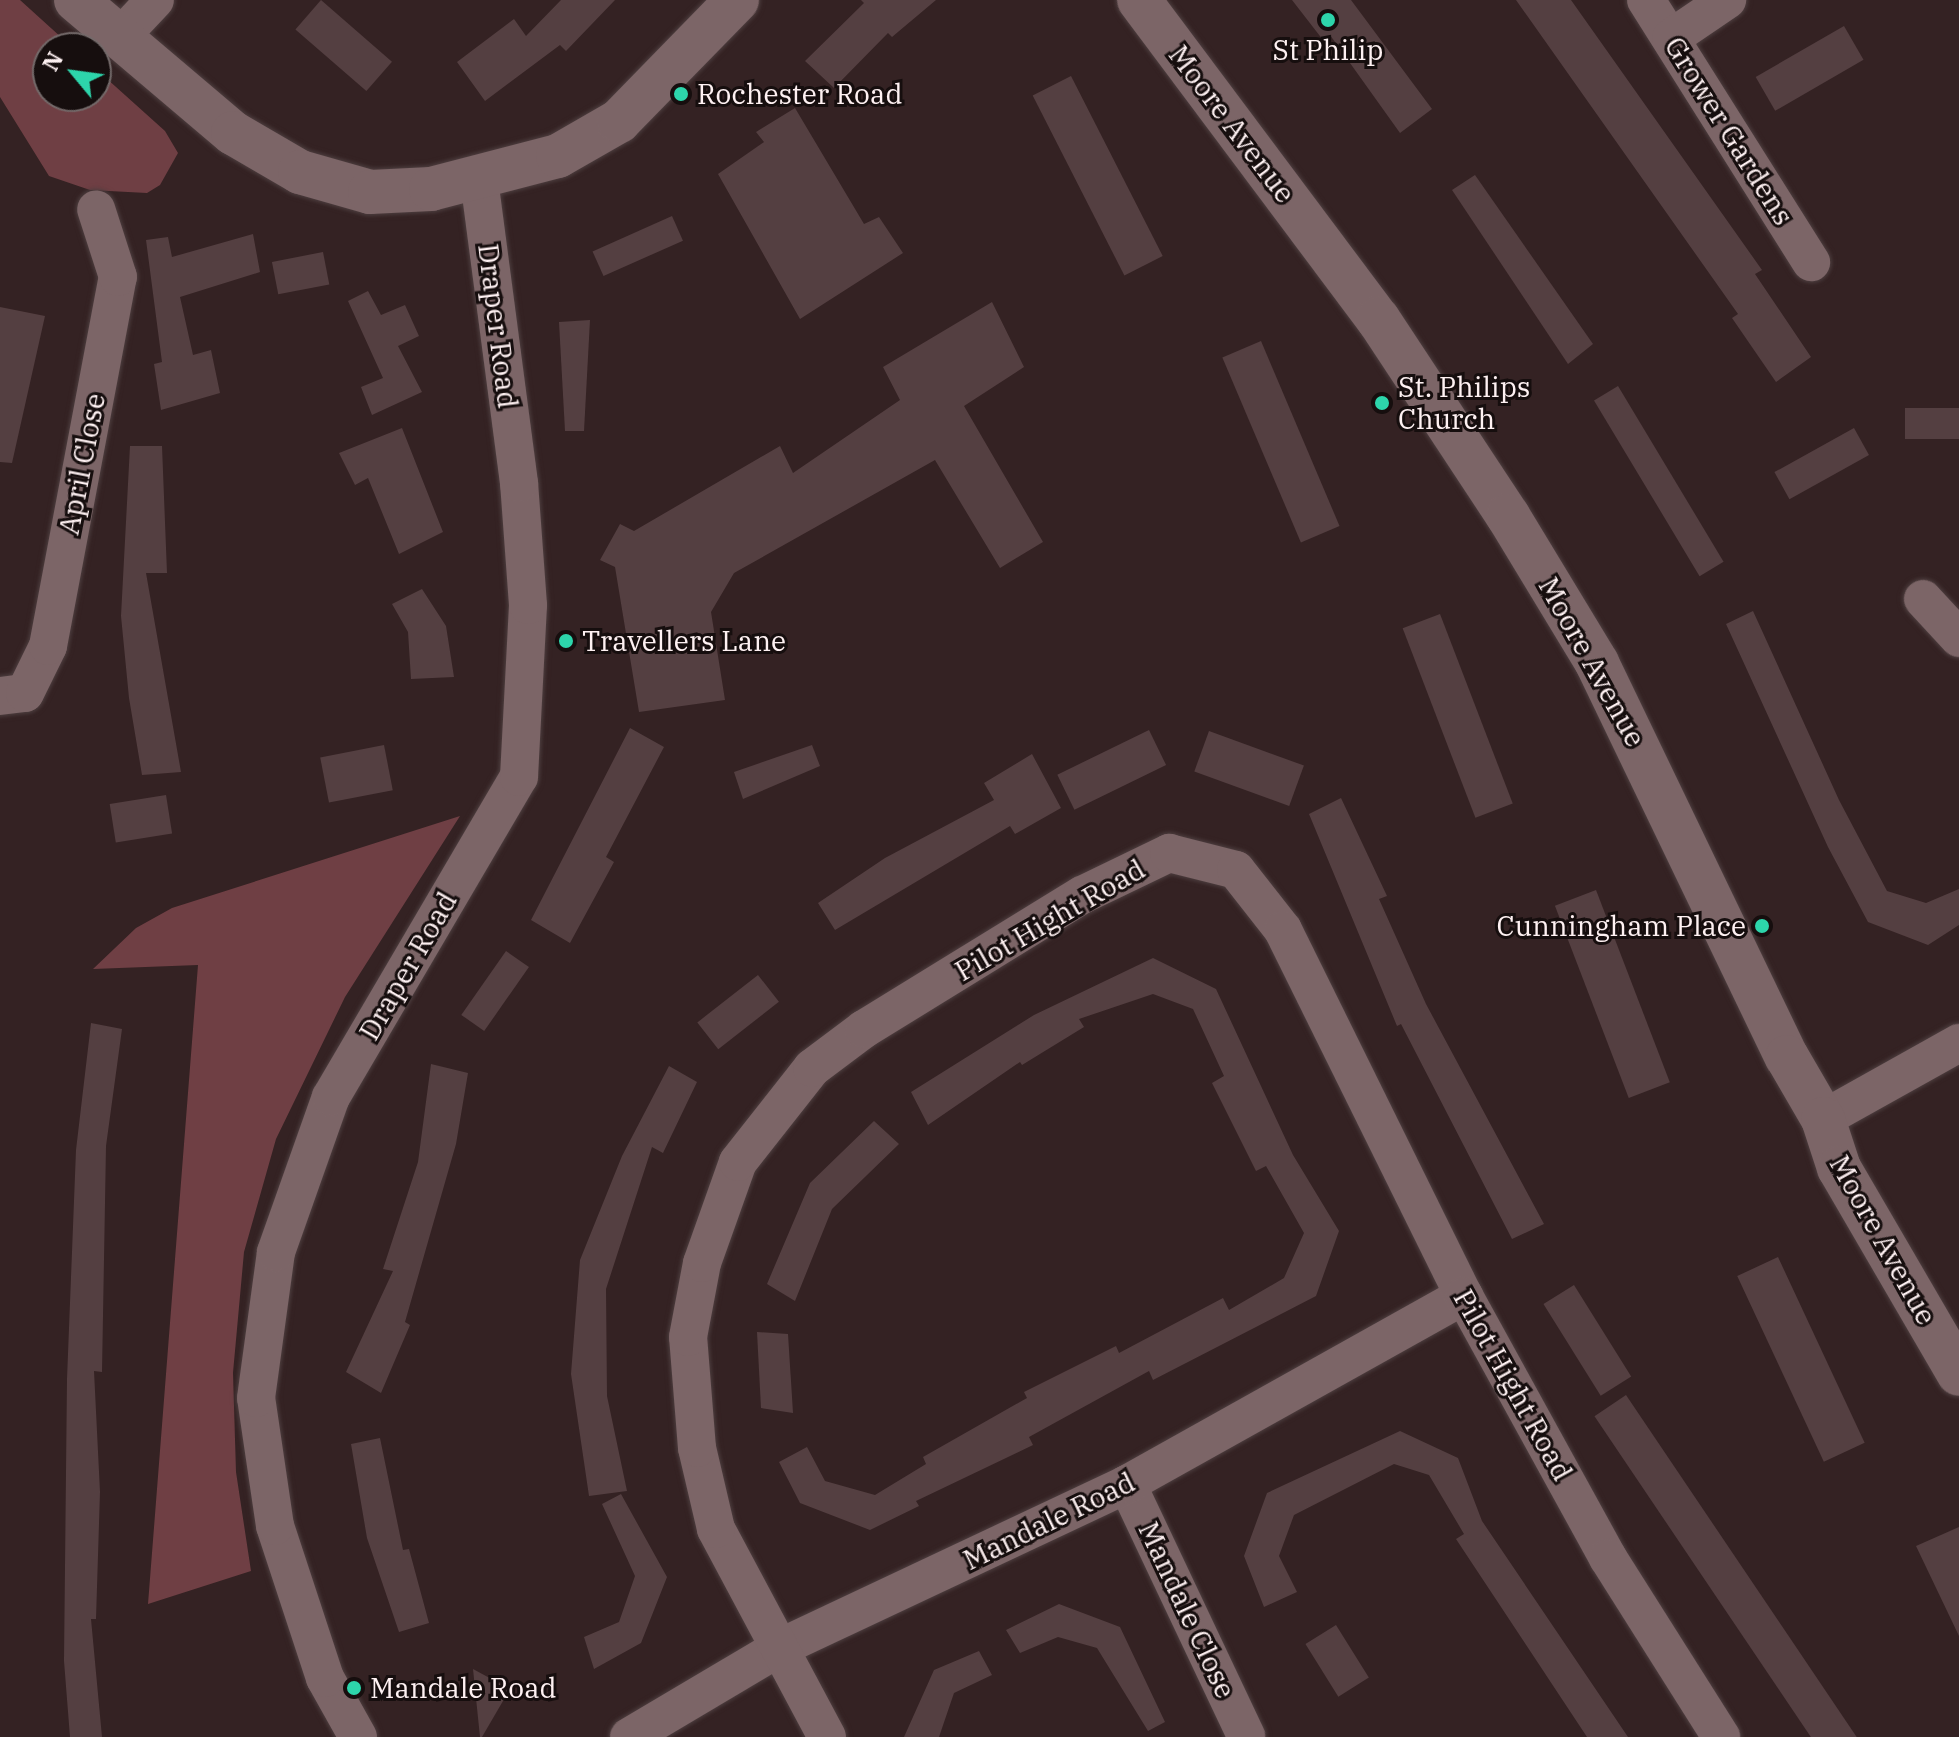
<!DOCTYPE html>
<html>
<head>
<meta charset="utf-8">
<style>
  body { margin:0 }
  #map { position:relative; width:1959px; height:1737px; overflow:hidden; background:#342223; font-family:"IBM Plex Serif",serif }
  div>[style] { position:absolute }
  .green>* { inset:0; background:#6f3f44 }
  .building>* { inset:0; background:#543f41; transform-origin:0 0 }
  .roads { filter:drop-shadow(0 0 2px #4d3e3f) drop-shadow(0 0 2px #4d3e3f) }
  .street>* { height:38px; margin:-19px; padding:0 19px; transform-origin:19px; border-radius:19px; background:#7c6567 }
  .secondary>* { height:44px; margin:-22px; padding:0 22px; transform-origin:22px; border-radius:22px; background:#7c6567 }
  .dots>* { width:22px; height:22px; translate:-50% -50%; box-sizing:border-box; border:4px solid #160e0e; border-radius:50% }
  span { translate:-50% -50%; white-space:nowrap; text-align:center; line-height:1.15; -webkit-text-stroke:6px #160e0e; paint-order:stroke }
  .poi-label { font-size:28px; color:#fef1f2 }
  .left { translate:0 -50%; text-align:left }
  .right { translate:-100% -50%; text-align:right }
  .street-label { font-size:28px; color:#fef1f2 }
  .north { position:absolute; left:32px; top:32px; width:80px; height:80px; box-sizing:border-box; background:#160e0e; border:2px solid #736969; border-radius:50%; rotate:299deg; font-size:22px; font-weight:700; line-height:32px; text-align:center; color:#fef1f2 }
  .north::after { content:''; display:block; margin:auto; width:28px; height:36px; background:#2dd5ab; clip-path:polygon(50% 0,100% 100%,50% 72%,0 100%) }
</style>
</head>
<body>
<div id="map">
  <div class="green">
    <i style="clip-path:polygon(0 0,20px 0,73px 48px,48px 48px,48px 96px,96px 96px,96px 69px,165px 131px,178px 153px,160px 185px,147px 193px,90px 190px,49px 176px,0 97px)"></i>
    <i style="clip-path:polygon(460px 816px,345px 997px,276px 1139px,244px 1252px,233px 1373px,236px 1472px,251px 1571px,148px 1604px,198px 965px,93px 969px,136px 928px,172px 908px)"></i>
  </div>
  <div class="building">
    <i style="left:321px;top:0;width:94px;height:39px;rotate:41deg"></i>
    <i style="clip-path:polygon(561px 0,615px 0,566px 51px,560px 45px,485px 101px,457px 62px,514px 19px,526px 36px)"></i>
    <i style="clip-path:polygon(861px 0,936px 0,892px 37px,888px 33px,834px 88px,805px 61px,864px 3px)"></i>
    <i style="clip-path:polygon(1292px 0,1351px 0,1432px 109px,1400px 133px,1330px 35px,1323px 40px)"></i>
    <i style="clip-path:polygon(1516px 0,1571px 0,1762px 270px,1755px 274px,1811px 357px,1776px 382px,1732px 318px,1738px 314px)"></i>
    <i style="left:1844px;top:26px;width:39px;height:102px;rotate:60deg"></i>
    <i style="left:1071px;top:76px;width:202px;height:43px;rotate:63deg"></i>
    <i style="clip-path:polygon(795px 108px,864px 224px,879px 217px,903px 253px,800px 319px,718px 174px,764px 142px,756px 132px)"></i>
    <i style="clip-path:polygon(1475px 175px,1593px 344px,1568px 364px,1452px 190px)"></i>
    <i style="left:672px;top:216px;width:27px;height:87px;rotate:66deg"></i>
    <i style="clip-path:polygon(253px 234px,260px 272px,180px 297px,193px 355px,211px 350px,220px 393px,161px 410px,154px 364px,162px 362px,146px 240px,168px 237px,172px 257px)"></i>
    <i style="left:323px;top:252px;width:33px;height:52px;rotate:79deg"></i>
    <i style="clip-path:polygon(368px 291px,381px 315px,405px 305px,419px 336px,398px 346px,422px 392px,372px 415px,361px 387px,383px 378px,348px 301px)"></i>
    <i style="clip-path:polygon(992px 302px,1024px 367px,964px 406px,1043px 542px,1000px 568px,935px 460px,734px 573px,711px 612px,725px 700px,639px 712px,615px 567px,600px 560px,620px 524px,634px 531px,780px 446px,793px 473px,900px 400px,883px 367px)"></i>
    <i style="clip-path:polygon(0 307px,45px 316px,12px 463px,0 462px)"></i>
    <i style="clip-path:polygon(590px 320px,584px 431px,565px 431px,559px 322px)"></i>
    <i style="left:1261px;top:341px;width:201px;height:42px;rotate:67deg"></i>
    <i style="left:1618px;top:386px;width:205px;height:28px;rotate:59deg"></i>
    <i style="left:1959px;top:408px;width:31px;height:54px;rotate:90deg"></i>
    <i style="clip-path:polygon(402px 428px,443px 532px,399px 554px,368px 478px,355px 485px,339px 453px)"></i>
    <i style="left:1854px;top:428px;width:31px;height:91px;rotate:61deg"></i>
    <i style="clip-path:polygon(130px 446px,162px 446px,167px 573px,146px 573px,181px 772px,142px 775px,129px 698px,121px 616px)"></i>
    <i style="clip-path:polygon(422px 589px,446px 626px,454px 677px,411px 679px,408px 632px,392px 604px)"></i>
    <i style="clip-path:polygon(1753px 611px,1839px 800px,1887px 891px,1926px 903px,1959px 889px,1959px 925px,1928px 945px,1868px 922px,1828px 847px,1726px 624px)"></i>
    <i style="left:1440px;top:614px;width:203px;height:40px;rotate:69deg"></i>
    <i style="clip-path:polygon(630px 728px,664px 747px,606px 857px,614px 862px,570px 943px,531px 920px)"></i>
    <i style="left:1149px;top:730px;width:39px;height:102px;rotate:64deg"></i>
    <i style="left:1209px;top:731px;width:101px;height:43px;rotate:20deg"></i>
    <i style="left:384px;top:745px;width:46px;height:65px;rotate:79deg"></i>
    <i style="clip-path:polygon(812px 745px,820px 766px,743px 799px,734px 772px)"></i>
    <i style="clip-path:polygon(1032px 754px,1061px 808px,1015px 834px,1010px 826px,835px 930px,818px 903px,885px 858px,994px 800px,984px 783px)"></i>
    <i style="left:166px;top:795px;width:39px;height:57px;rotate:81deg"></i>
    <i style="clip-path:polygon(1341px 798px,1387px 896px,1379px 899px,1426px 1004px,1544px 1224px,1512px 1239px,1401px 1024px,1397px 1026px,1309px 814px)"></i>
    <i style="left:1596px;top:890px;width:206px;height:44px;rotate:69deg"></i>
    <i style="left:506px;top:951px;width:28px;height:78px;rotate:35deg"></i>
    <i style="clip-path:polygon(1153px 958px,1216px 989px,1293px 1155px,1339px 1231px,1316px 1296px,1153px 1380px,1149px 1371px,1029px 1437px,1033px 1445px,916px 1501px,919px 1506px,870px 1530px,800px 1503px,779px 1462px,807px 1447px,825px 1481px,875px 1495px,926px 1464px,923px 1457px,1027px 1398px,1024px 1392px,1116px 1346px,1119px 1353px,1223px 1298px,1229px 1310px,1284px 1278px,1304px 1233px,1266px 1166px,1256px 1171px,1212px 1083px,1224px 1076px,1193px 1009px,1153px 994px,1079px 1019px,1084px 1027px,1022px 1065px,1020px 1062px,928px 1125px,911px 1092px,1034px 1015px)"></i>
    <i style="left:758px;top:975px;width:34px;height:77px;rotate:52deg"></i>
    <i style="clip-path:polygon(91px 1023px,122px 1029px,106px 1146px,102px 1372px,94px 1371px,100px 1492px,96px 1619px,91px 1619px,102px 1737px,70px 1737px,64px 1661px,67px 1379px,76px 1150px)"></i>
    <i style="clip-path:polygon(431px 1064px,468px 1073px,456px 1144px,405px 1322px,410px 1325px,381px 1393px,346px 1372px,393px 1271px,383px 1269px,418px 1162px)"></i>
    <i style="clip-path:polygon(669px 1066px,697px 1082px,663px 1153px,652px 1147px,606px 1289px,607px 1396px,627px 1491px,589px 1496px,571px 1374px,580px 1260px,622px 1156px)"></i>
    <i style="clip-path:polygon(874px 1121px,899px 1144px,832px 1209px,795px 1301px,767px 1284px,810px 1183px)"></i>
    <i style="left:1778px;top:1257px;width:205px;height:45px;rotate:65deg"></i>
    <i style="left:1574px;top:1285px;width:108px;height:36px;rotate:58deg"></i>
    <i style="clip-path:polygon(757px 1332px,788px 1334px,793px 1413px,761px 1408px)"></i>
    <i style="left:1626px;top:1395px;width:414px;height:38px;rotate:56deg"></i>
    <i style="clip-path:polygon(1400px 1431px,1458px 1458px,1482px 1521px,1628px 1737px,1587px 1737px,1456px 1539px,1464px 1534px,1429px 1475px,1394px 1464px,1294px 1515px,1279px 1556px,1297px 1592px,1264px 1607px,1244px 1556px,1267px 1493px)"></i>
    <i style="clip-path:polygon(380px 1438px,403px 1550px,409px 1549px,429px 1623px,399px 1632px,367px 1538px,351px 1444px)"></i>
    <i style="clip-path:polygon(621px 1494px,667px 1577px,641px 1643px,594px 1669px,584px 1637px,619px 1622px,635px 1576px,602px 1504px)"></i>
    <i style="clip-path:polygon(1959px 1527px,1959px 1636px,1916px 1546px)"></i>
    <i style="clip-path:polygon(1059px 1604px,1120px 1627px,1165px 1722px,1148px 1731px,1097px 1648px,1058px 1637px,1020px 1653px,1006px 1630px)"></i>
    <i style="left:1336px;top:1625px;width:62px;height:36px;rotate:58deg"></i>
    <i style="clip-path:polygon(979px 1651px,992px 1675px,954px 1693px,939px 1737px,904px 1737px,934px 1670px)"></i>
    <i style="clip-path:polygon(473px 1669px,510px 1689px,482px 1737px,480px 1737px)"></i>
  </div>
  <div class="roads">
    <div class="street">
      <i style="left:1646px;top:0;width:310px;rotate:57.8deg"></i>
      <i style="left:122px;top:35px;width:48px;rotate:-46.7deg"></i>
      <i style="left:1671px;top:38px;width:68px;rotate:-34.2deg"></i>
      <i style="left:1923px;top:599px;width:53px;rotate:47.3deg"></i>
      <i style="left:0;top:696px;width:25px;rotate:-7deg"></i>
      <i style="left:25px;top:693px;width:52px;rotate:-63.9deg"></i>
      <i style="left:48px;top:646px;width:376px;rotate:-79.3deg"></i>
      <i style="left:118px;top:277px;width:71px;rotate:-107.9deg"></i>
      <i style="left:1823px;top:1119px;width:156px;rotate:-29.2deg"></i>
      <i style="left:1127px;top:1484px;width:279px;rotate:64.7deg"></i>
      <i style="left:358px;top:1737px;width:68px;rotate:-119.2deg"></i>
      <i style="left:325px;top:1678px;width:160px;rotate:-108.2deg"></i>
      <i style="left:275px;top:1526px;width:129px;rotate:-98.4deg"></i>
      <i style="left:256px;top:1398px;width:147px;rotate:-82.2deg"></i>
      <i style="left:276px;top:1252px;width:164px;rotate:-70.5deg"></i>
      <i style="left:331px;top:1097px;width:371px;rotate:-59.6deg"></i>
      <i style="left:519px;top:777px;width:172px;rotate:-87deg"></i>
      <i style="left:528px;top:605px;width:122px;rotate:-94.2deg"></i>
      <i style="left:519px;top:483px;width:307px;rotate:-97.5deg"></i>
      <i style="left:629px;top:1737px;width:174px;rotate:-30.7deg"></i>
      <i style="left:779px;top:1648px;width:385px;rotate:-25.2deg"></i>
      <i style="left:1127px;top:1484px;width:386px;rotate:-29.2deg"></i>
      <i style="left:827px;top:1737px;width:236px;rotate:-118.1deg"></i>
      <i style="left:716px;top:1529px;width:83px;rotate:-103.2deg"></i>
      <i style="left:697px;top:1448px;width:111px;rotate:-94.6deg"></i>
      <i style="left:688px;top:1337px;width:75px;rotate:-79.3deg"></i>
      <i style="left:702px;top:1263px;width:107px;rotate:-70.4deg"></i>
      <i style="left:738px;top:1162px;width:120px;rotate:-51.8deg"></i>
      <i style="left:812px;top:1068px;width:65px;rotate:-36.9deg"></i>
      <i style="left:864px;top:1029px;width:256px;rotate:-31.6deg"></i>
      <i style="left:1082px;top:895px;width:97px;rotate:-25.8deg"></i>
      <i style="left:1169px;top:853px;width:69px;rotate:14.2deg"></i>
      <i style="left:1236px;top:870px;width:76px;rotate:51.9deg"></i>
      <i style="left:1283px;top:930px;width:408px;rotate:63.7deg"></i>
      <i style="left:1464px;top:1296px;width:299px;rotate:61.2deg"></i>
      <i style="left:1608px;top:1558px;width:212px;rotate:57.7deg"></i>
    </div>
    <div class="secondary">
      <i style="left:76px;top:0;width:206px;rotate:40.3deg"></i>
      <i style="left:233px;top:133px;width:78px;rotate:30.2deg"></i>
      <i style="left:300px;top:172px;width:73px;rotate:15.9deg"></i>
      <i style="left:370px;top:192px;width:61px;rotate:-2.8deg"></i>
      <i style="left:431px;top:189px;width:131px;rotate:-14.6deg"></i>
      <i style="left:558px;top:156px;width:70px;rotate:-29.8deg"></i>
      <i style="left:619px;top:121px;width:169px;rotate:-45.7deg"></i>
      <i style="left:1139px;top:0;width:399px;rotate:53.2deg"></i>
      <i style="left:1378px;top:319px;width:236px;rotate:56.6deg"></i>
      <i style="left:1508px;top:516px;width:172px;rotate:58.8deg"></i>
      <i style="left:1597px;top:663px;width:437px;rotate:64.3deg"></i>
      <i style="left:1787px;top:1057px;width:72px;rotate:59.9deg"></i>
      <i style="left:1823px;top:1119px;width:52px;rotate:71.9deg"></i>
      <i style="left:1839px;top:1168px;width:238px;rotate:59.8deg"></i>
    </div>
  </div>
  <div class="dots">
    <i style="left:1328px;top:20px;background:#2dd5ab"></i>
    <i style="left:681px;top:94px;background:#2dd5ab"></i>
    <i style="left:1382px;top:403px;background:#2dd5ab"></i>
    <i style="left:566px;top:641px;background:#2dd5ab"></i>
    <i style="left:1762px;top:926px;background:#2dd5ab"></i>
    <i style="left:354px;top:1688px;background:#2dd5ab"></i>
  </div>
  <div class="poi-label">
    <span style="left:1328px;top:50px">St Philip</span>
    <span class="left" style="left:697px;top:94px">Rochester Road</span>
    <span class="left" style="left:1398px;top:403px">St. Philips<br>Church</span>
    <span class="left" style="left:582px;top:641px">Travellers Lane</span>
    <span class="right" style="left:1746px;top:926px">Cunningham Place</span>
    <span class="left" style="left:370px;top:1688px">Mandale Road</span>
  </div>
  <div class="street-label">
    <span style="left:1232px;top:124px;rotate:53deg">Moore Avenue</span>
    <span style="left:1729px;top:131px;rotate:58deg">Grower Gardens</span>
    <span style="left:498px;top:326px;rotate:83deg">Draper Road</span>
    <span style="left:82px;top:464px;rotate:-79deg">April Close</span>
    <span style="left:1592px;top:662px;rotate:61deg">Moore Avenue</span>
    <span style="left:1050px;top:920px;rotate:-30deg">Pilot Hight Road</span>
    <span style="left:408px;top:966px;rotate:-60deg">Draper Road</span>
    <span style="left:1883px;top:1240px;rotate:61deg">Moore Avenue</span>
    <span style="left:1513px;top:1385px;rotate:61deg">Pilot Hight Road</span>
    <span style="left:1049px;top:1521px;rotate:-26deg">Mandale Road</span>
    <span style="left:1187px;top:1610px;rotate:65deg">Mandale Close</span>
  </div>
  <div class="north">N</div>
</div>
</body>
</html>
